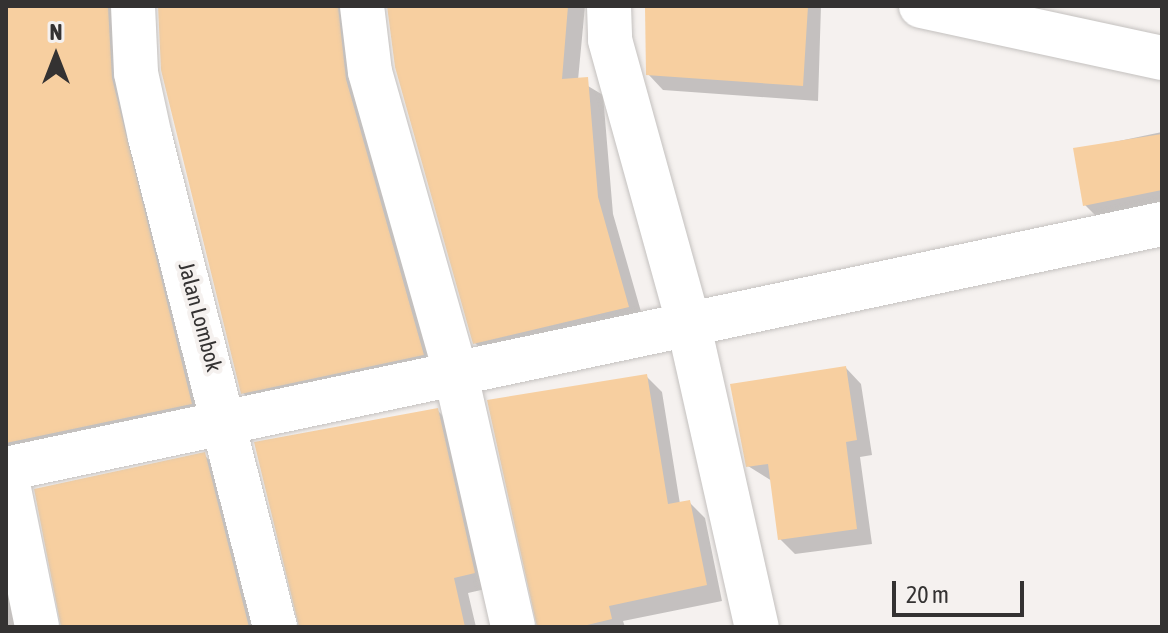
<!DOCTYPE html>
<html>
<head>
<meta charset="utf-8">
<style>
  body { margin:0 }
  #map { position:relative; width:1168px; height:633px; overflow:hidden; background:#f5f1ef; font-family:"Asap Condensed",sans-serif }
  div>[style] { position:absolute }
  .shadow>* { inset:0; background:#0003 }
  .building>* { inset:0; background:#f7cfa0 }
  .roads { filter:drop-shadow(0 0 2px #c4c1bf) drop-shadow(0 0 2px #c4c1bf) }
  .minor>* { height:44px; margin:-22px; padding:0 22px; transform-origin:22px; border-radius:22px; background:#fff }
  span { translate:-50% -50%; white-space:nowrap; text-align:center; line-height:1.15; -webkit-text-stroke:8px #f5f1ef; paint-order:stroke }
  .street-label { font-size:22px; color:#343232 }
  .frame { position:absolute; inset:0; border:8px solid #343232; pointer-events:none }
  .north { position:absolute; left:16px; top:16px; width:80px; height:80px; -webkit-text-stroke:6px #f5f1ef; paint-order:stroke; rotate:0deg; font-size:22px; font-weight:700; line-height:32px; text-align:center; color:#343232 }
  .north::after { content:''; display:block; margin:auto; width:28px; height:36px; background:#343232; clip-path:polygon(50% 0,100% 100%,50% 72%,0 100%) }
  .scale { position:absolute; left:892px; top:581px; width:132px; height:36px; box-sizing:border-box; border:4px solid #343232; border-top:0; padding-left:10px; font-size:24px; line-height:28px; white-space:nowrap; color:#343232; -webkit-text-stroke:6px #f5f1ef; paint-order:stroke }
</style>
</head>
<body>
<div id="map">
  <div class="shadow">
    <i style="clip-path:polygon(6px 6px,132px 6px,207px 419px,6px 469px)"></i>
    <i style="clip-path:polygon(160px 6px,360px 6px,439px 370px,259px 408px,243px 393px)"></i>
    <i style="clip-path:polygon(389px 6px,585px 6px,578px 80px,603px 95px,613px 214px,644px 322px,491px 359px,475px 343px)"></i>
    <i style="clip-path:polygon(647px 6px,821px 6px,818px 101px,663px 90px,648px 74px)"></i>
    <i style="clip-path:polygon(1162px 132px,1162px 208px,1100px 220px,1085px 205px,1076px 150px)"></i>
    <i style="clip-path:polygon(846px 368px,861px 384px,872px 455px,860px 457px,872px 544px,795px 554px,780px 539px,772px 481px,748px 466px)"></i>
    <i style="clip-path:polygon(646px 376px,662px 392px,680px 504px,689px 502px,705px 518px,722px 601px,623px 621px,625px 627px,540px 627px)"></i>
    <i style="clip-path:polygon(437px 410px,453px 426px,490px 588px,468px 593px,476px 627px,300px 627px)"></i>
    <i style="clip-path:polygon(204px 455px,220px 470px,260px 627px,62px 627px)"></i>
    <i style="clip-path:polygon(6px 530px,23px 627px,6px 627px)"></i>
  </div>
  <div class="building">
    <i style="clip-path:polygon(6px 6px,108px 6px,112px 78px,192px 404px,6px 443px)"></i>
    <i style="clip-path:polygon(158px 6px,338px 6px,346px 79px,424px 355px,241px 394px,161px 70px)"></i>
    <i style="clip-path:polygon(387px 6px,568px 6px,562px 79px,588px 77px,598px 197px,629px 307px,473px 344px,395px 67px)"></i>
    <i style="clip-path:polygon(645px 6px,808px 6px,803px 86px,646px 75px)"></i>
    <i style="clip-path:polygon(1162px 134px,1162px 190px,1083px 206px,1073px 148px)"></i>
    <i style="clip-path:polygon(846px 366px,857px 440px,846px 442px,857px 529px,778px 540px,768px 464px,746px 467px,730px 384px)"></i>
    <i style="clip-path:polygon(647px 374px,668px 504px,690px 500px,707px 585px,609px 606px,612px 619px,579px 627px,537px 627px,487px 400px)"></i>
    <i style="clip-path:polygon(438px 408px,475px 573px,454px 578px,465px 627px,299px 627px,254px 442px)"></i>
    <i style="clip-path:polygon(205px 452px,249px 627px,61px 627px,34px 489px)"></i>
  </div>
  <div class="roads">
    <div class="minor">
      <i style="left:133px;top:6px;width:67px;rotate:87.4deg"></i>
      <i style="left:136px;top:73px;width:66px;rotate:77.7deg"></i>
      <i style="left:150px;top:137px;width:506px;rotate:75.69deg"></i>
      <i style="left:362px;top:6px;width:66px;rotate:83.1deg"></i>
      <i style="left:370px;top:72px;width:311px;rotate:74.1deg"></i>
      <i style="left:455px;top:371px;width:262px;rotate:77.2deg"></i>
      <i style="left:609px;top:6px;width:34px;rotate:88deg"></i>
      <i style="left:610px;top:40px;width:293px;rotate:74.5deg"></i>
      <i style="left:688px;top:322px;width:313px;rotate:77.3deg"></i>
      <i style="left:921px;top:6px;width:247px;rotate:12.2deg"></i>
      <i style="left:6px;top:469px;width:1182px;rotate:-11.97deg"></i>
      <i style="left:6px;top:474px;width:156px;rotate:78.5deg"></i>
    </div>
  </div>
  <div class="street-label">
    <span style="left:200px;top:317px;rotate:75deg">Jalan Lombok</span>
  </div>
  <div class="frame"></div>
  <div class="north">N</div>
  <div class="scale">20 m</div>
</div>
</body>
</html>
